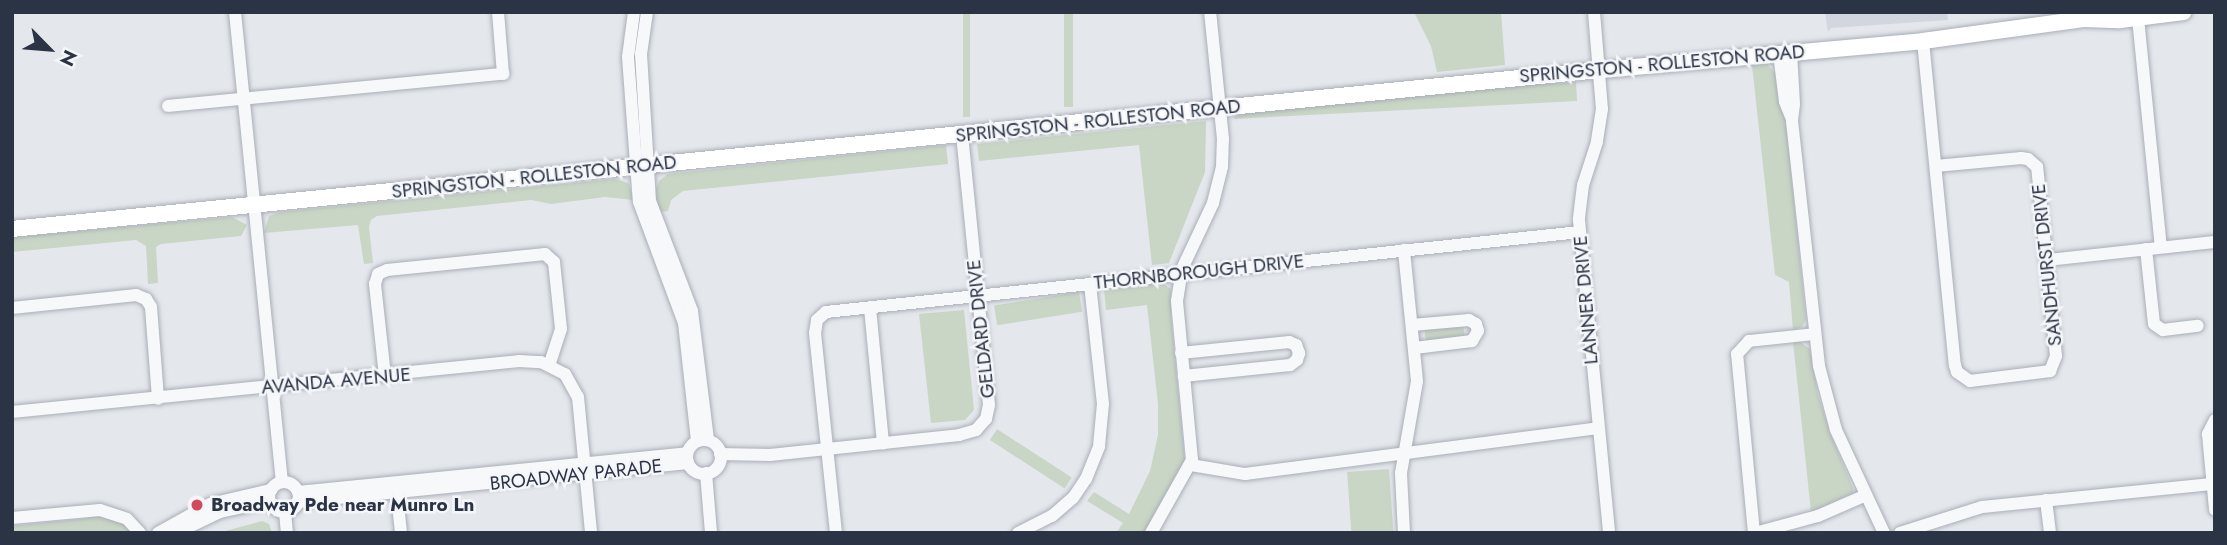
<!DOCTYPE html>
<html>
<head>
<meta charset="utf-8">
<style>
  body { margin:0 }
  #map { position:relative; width:2227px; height:545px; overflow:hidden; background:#e4e7ec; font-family:Jost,sans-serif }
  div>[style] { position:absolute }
  .built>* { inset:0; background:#d2d6de }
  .green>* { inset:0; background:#c9d6c5; transform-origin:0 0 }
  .roads { filter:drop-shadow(0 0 2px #a9aeb7) drop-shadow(0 0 2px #a9aeb7) }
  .minor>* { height:12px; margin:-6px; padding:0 6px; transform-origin:6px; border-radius:6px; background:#f7f8fa }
  .minor>.ring { margin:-6px; padding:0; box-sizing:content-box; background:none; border:12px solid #f7f8fa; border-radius:50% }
  .major>* { height:16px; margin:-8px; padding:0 8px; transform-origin:8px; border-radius:8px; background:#fff }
  .dots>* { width:19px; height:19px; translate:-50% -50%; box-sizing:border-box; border:4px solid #f4f6f9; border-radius:50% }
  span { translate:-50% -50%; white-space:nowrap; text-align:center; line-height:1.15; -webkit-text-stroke:5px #f4f6f9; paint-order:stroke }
  .street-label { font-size:19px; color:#2b3445 }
  .poi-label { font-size:19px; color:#2b3445; font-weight:700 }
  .left { translate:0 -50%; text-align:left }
  .frame { position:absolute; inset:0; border:14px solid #2b3445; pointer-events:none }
  .north { position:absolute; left:14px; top:14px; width:70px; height:70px; -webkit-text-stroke:5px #f4f6f9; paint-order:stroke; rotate:115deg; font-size:19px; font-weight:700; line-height:28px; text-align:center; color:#2b3445 }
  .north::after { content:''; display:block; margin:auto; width:24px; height:32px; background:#2b3445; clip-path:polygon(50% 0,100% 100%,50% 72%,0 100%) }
</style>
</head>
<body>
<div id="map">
  <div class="built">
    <i style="clip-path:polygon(1825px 12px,1947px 12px,1948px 20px,1831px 28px,1828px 32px)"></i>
  </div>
  <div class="green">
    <i style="left:963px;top:12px;width:7px;height:105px"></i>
    <i style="left:1064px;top:12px;width:9px;height:95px"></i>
    <i style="clip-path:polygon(1414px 12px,1501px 12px,1505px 65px,1437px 72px,1431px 46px)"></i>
    <i style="clip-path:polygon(1766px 63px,1777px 75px,1786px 122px,1806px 320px,1802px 327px,1793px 330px,1789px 282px,1775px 275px,1752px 65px)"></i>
    <i style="left:1576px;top:82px;width:19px;height:343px;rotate:87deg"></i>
    <i style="clip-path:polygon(1206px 121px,1205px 172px,1169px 263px,1152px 265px,1139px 145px,979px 161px,977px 144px)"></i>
    <i style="clip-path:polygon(946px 145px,948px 164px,683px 191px,671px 200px,668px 211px,659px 212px,655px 192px,659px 181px,668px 174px)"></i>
    <i style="clip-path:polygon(615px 179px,628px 183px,634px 200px,605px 197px,551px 204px,531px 200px,377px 216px,371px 220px,369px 227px,373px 263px,364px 264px,358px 225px,264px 233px,269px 216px,280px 212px)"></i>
    <i style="clip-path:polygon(232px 217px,247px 225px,241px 236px,161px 244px,156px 247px,158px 283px,148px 284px,146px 246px,136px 240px,12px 252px,12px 237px)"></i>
    <i style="clip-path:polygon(1162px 283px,1171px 289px,1171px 316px,1185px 461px,1144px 533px,1116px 533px,1123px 523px,1087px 501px,1094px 492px,1129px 514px,1150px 471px,1158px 435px,1158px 404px,1147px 305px,1106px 310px,1104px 290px)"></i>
    <i style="left:1079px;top:292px;width:20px;height:86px;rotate:81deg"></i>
    <i style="clip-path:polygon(964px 310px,974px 410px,965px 420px,931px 423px,919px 314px)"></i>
    <i style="left:1463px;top:324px;width:15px;height:39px;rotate:82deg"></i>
    <i style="clip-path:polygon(1799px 341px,1810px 349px,1818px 395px,1831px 435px,1853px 488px,1854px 493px,1811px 512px,1793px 342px)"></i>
    <i style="left:997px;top:429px;width:89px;height:13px;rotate:33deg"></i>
    <i style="left:1389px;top:469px;width:64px;height:42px;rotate:86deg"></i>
    <i style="clip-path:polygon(89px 514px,120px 519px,134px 533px,12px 533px,12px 526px,89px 518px)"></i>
    <i style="clip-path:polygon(262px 521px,269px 524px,272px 533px,218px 533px)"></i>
  </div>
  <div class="roads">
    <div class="minor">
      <i style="left:235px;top:12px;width:472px;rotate:84.3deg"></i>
      <i style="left:634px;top:12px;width:45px;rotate:97.6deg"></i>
      <i style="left:628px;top:57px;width:145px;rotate:85.7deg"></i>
      <i style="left:639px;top:202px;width:129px;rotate:69.6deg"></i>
      <i style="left:684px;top:323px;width:119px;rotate:83.7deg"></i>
      <i style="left:647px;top:12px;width:42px;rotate:98.1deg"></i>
      <i style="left:641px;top:54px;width:147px;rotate:86.5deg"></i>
      <i style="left:650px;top:201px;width:118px;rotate:69.1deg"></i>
      <i style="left:692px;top:311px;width:130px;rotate:82.9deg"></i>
      <i style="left:1594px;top:12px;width:97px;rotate:85.3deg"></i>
      <i style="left:1602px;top:109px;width:33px;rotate:99deg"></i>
      <i style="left:1597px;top:142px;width:45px;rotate:108deg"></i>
      <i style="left:1583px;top:185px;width:35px;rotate:97deg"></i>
      <i style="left:1579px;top:220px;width:314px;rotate:84.5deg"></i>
      <i style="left:2138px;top:18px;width:230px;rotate:84.3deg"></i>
      <i style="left:1923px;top:41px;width:326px;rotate:84.4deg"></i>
      <i style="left:1955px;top:365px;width:7px;rotate:74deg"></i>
      <i style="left:1957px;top:372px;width:16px;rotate:35deg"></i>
      <i style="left:1970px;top:381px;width:81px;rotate:-7.1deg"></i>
      <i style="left:2050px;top:371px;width:16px;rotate:-68deg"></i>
      <i style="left:2056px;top:356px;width:190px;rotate:-95.7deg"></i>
      <i style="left:2037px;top:167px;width:12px;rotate:-138deg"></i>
      <i style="left:2028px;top:159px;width:7px;rotate:-172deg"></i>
      <i style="left:2021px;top:158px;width:85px;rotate:174.6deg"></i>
      <i style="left:1791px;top:52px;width:52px;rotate:86.7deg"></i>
      <i style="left:1794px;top:104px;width:17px;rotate:97deg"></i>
      <i style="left:1792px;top:121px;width:246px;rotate:83.7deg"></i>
      <i style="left:1819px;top:366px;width:66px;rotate:75.1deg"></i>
      <i style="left:1836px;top:430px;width:114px;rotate:65deg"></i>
      <i style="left:1779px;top:53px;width:49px;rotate:83deg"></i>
      <i style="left:1785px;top:102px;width:16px;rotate:68deg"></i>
      <i style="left:168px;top:106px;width:337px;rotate:-5.5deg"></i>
      <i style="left:503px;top:74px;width:62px;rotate:-94.6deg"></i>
      <i style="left:2146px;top:249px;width:75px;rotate:83.9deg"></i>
      <i style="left:2154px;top:324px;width:11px;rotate:34deg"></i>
      <i style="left:2163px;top:330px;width:35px;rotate:-7deg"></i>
      <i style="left:2048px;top:260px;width:168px;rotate:-6.2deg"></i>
      <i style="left:12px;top:308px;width:125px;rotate:-6deg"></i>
      <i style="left:136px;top:295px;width:11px;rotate:22deg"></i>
      <i style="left:146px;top:299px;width:9px;rotate:58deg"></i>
      <i style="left:151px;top:307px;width:92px;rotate:85.6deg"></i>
      <i style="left:870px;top:308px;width:136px;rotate:84.5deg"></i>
      <i style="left:1412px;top:325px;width:57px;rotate:-5deg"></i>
      <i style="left:1469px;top:320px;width:8px;rotate:30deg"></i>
      <i style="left:1476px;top:324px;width:7px;rotate:74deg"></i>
      <i style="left:1478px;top:331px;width:12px;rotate:121deg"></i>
      <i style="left:1472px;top:341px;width:58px;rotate:173.1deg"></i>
      <i style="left:1181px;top:353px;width:109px;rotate:-5.8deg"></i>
      <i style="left:1289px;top:342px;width:8px;rotate:23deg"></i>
      <i style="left:1296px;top:345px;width:9px;rotate:69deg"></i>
      <i style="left:1299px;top:353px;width:7px;rotate:106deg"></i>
      <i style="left:1297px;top:360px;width:9px;rotate:144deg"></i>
      <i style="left:1290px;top:365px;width:107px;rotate:174.1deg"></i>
      <i style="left:385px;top:376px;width:93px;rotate:-96.2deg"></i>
      <i style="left:375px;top:284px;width:10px;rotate:-73deg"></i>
      <i style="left:378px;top:274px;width:10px;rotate:-24deg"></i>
      <i style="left:387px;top:270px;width:159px;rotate:-5.8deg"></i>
      <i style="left:545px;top:254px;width:12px;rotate:42deg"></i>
      <i style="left:554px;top:262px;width:67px;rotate:84deg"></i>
      <i style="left:561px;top:329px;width:38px;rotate:108deg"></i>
      <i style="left:12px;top:412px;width:510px;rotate:-5.74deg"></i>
      <i style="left:519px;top:361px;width:22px;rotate:3deg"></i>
      <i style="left:541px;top:362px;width:27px;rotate:27deg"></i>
      <i style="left:565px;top:374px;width:26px;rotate:61deg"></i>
      <i style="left:578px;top:397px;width:137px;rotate:84.5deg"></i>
      <i style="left:2215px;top:420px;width:16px;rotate:117deg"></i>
      <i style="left:2208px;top:434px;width:76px;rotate:84.7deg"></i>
      <i class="ring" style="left:687px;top:440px;width:22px;height:22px"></i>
      <i style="left:720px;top:454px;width:50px;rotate:1.1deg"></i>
      <i style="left:770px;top:455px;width:190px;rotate:-6deg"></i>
      <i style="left:959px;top:435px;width:18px;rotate:-16deg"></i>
      <i style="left:976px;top:430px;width:15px;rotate:-48deg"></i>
      <i style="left:986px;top:419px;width:14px;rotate:-78deg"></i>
      <i style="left:989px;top:405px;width:272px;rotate:-95.7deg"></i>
      <i style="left:1191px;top:465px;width:55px;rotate:9.5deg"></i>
      <i style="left:1245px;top:474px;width:356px;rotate:-7.4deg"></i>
      <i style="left:706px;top:473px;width:60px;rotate:85.2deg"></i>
      <i class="ring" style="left:269px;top:482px;width:18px;height:18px"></i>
      <i style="left:396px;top:486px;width:47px;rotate:83.9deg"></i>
      <i style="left:298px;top:492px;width:391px;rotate:-5.7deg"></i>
      <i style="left:2046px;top:500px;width:33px;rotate:83deg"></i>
      <i style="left:297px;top:502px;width:393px;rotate:-5.7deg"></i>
      <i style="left:285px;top:511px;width:22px;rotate:85deg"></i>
      <i style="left:12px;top:518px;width:88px;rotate:-5.2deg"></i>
      <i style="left:100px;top:510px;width:28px;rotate:18deg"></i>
      <i style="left:127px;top:519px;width:19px;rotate:47deg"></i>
      <i style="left:158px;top:533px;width:60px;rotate:-29.1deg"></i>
      <i style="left:210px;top:504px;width:63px;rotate:-12.9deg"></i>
      <i style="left:176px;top:533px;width:49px;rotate:-25.5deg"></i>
      <i style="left:220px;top:512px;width:51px;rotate:-12.4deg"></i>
      <i style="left:836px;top:533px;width:201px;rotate:-96deg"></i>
      <i style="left:815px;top:333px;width:13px;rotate:-81deg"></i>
      <i style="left:817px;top:320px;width:12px;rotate:-42deg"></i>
      <i style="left:826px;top:312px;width:757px;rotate:-6.06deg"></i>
      <i style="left:1018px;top:533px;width:38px;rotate:-27deg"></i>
      <i style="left:1052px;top:516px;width:28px;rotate:-41deg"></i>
      <i style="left:1073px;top:498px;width:23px;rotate:-56deg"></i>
      <i style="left:1086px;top:479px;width:35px;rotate:-68deg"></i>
      <i style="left:1099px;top:446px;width:42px;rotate:-84.6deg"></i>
      <i style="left:1103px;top:404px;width:121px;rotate:-96.2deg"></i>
      <i style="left:1151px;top:533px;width:84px;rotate:-60.7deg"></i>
      <i style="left:1192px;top:460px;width:160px;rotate:-95.4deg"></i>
      <i style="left:1177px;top:301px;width:32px;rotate:-81deg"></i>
      <i style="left:1182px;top:269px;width:73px;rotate:-64.8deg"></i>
      <i style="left:1213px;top:203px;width:38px;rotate:-76deg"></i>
      <i style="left:1222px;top:166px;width:27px;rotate:-88deg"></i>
      <i style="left:1223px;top:139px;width:128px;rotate:-95.8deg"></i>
      <i style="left:1404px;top:533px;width:60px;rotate:-92.9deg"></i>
      <i style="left:1401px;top:473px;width:93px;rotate:-80.1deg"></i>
      <i style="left:1417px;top:381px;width:132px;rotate:-95.7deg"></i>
      <i style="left:1754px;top:533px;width:180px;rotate:-95.4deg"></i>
      <i style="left:1737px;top:354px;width:18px;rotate:-47deg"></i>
      <i style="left:1749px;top:341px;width:66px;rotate:-6.1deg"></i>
      <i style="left:1755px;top:533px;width:65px;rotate:-15.1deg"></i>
      <i style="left:1818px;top:516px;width:52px;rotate:-23.6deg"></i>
      <i style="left:1900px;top:533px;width:86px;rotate:-17.6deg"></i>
      <i style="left:1982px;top:507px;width:231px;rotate:-5.7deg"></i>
    </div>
    <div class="major">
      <i style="left:12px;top:229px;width:1596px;rotate:-5.72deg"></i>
      <i style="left:1600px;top:70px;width:324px;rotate:-5.1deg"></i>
      <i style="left:1923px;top:41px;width:162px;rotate:-7.8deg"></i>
      <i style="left:2083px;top:19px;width:37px;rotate:2deg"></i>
      <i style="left:2120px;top:20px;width:64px;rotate:-7.2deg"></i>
    </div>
  </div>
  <div class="dots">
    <i style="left:197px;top:505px;background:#d1495b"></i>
  </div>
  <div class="street-label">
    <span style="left:1662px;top:64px;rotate:-5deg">SPRINGSTON - ROLLESTON ROAD</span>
    <span style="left:1098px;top:121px;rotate:-6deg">SPRINGSTON - ROLLESTON ROAD</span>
    <span style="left:534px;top:177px;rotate:-6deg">SPRINGSTON - ROLLESTON ROAD</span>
    <span style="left:2047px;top:265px;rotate:-96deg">SANDHURST DRIVE</span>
    <span style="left:1199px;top:272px;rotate:-6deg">THORNBOROUGH DRIVE</span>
    <span style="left:1586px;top:300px;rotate:-95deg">LANNER DRIVE</span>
    <span style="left:981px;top:329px;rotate:-96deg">GELDARD DRIVE</span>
    <span style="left:336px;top:381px;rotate:-5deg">AVANDA AVENUE</span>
    <span style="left:576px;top:475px;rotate:-6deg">BROADWAY PARADE</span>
  </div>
  <div class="poi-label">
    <span class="left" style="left:211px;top:505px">Broadway Pde near Munro Ln</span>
  </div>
  <div class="frame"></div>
  <div class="north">N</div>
</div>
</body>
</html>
